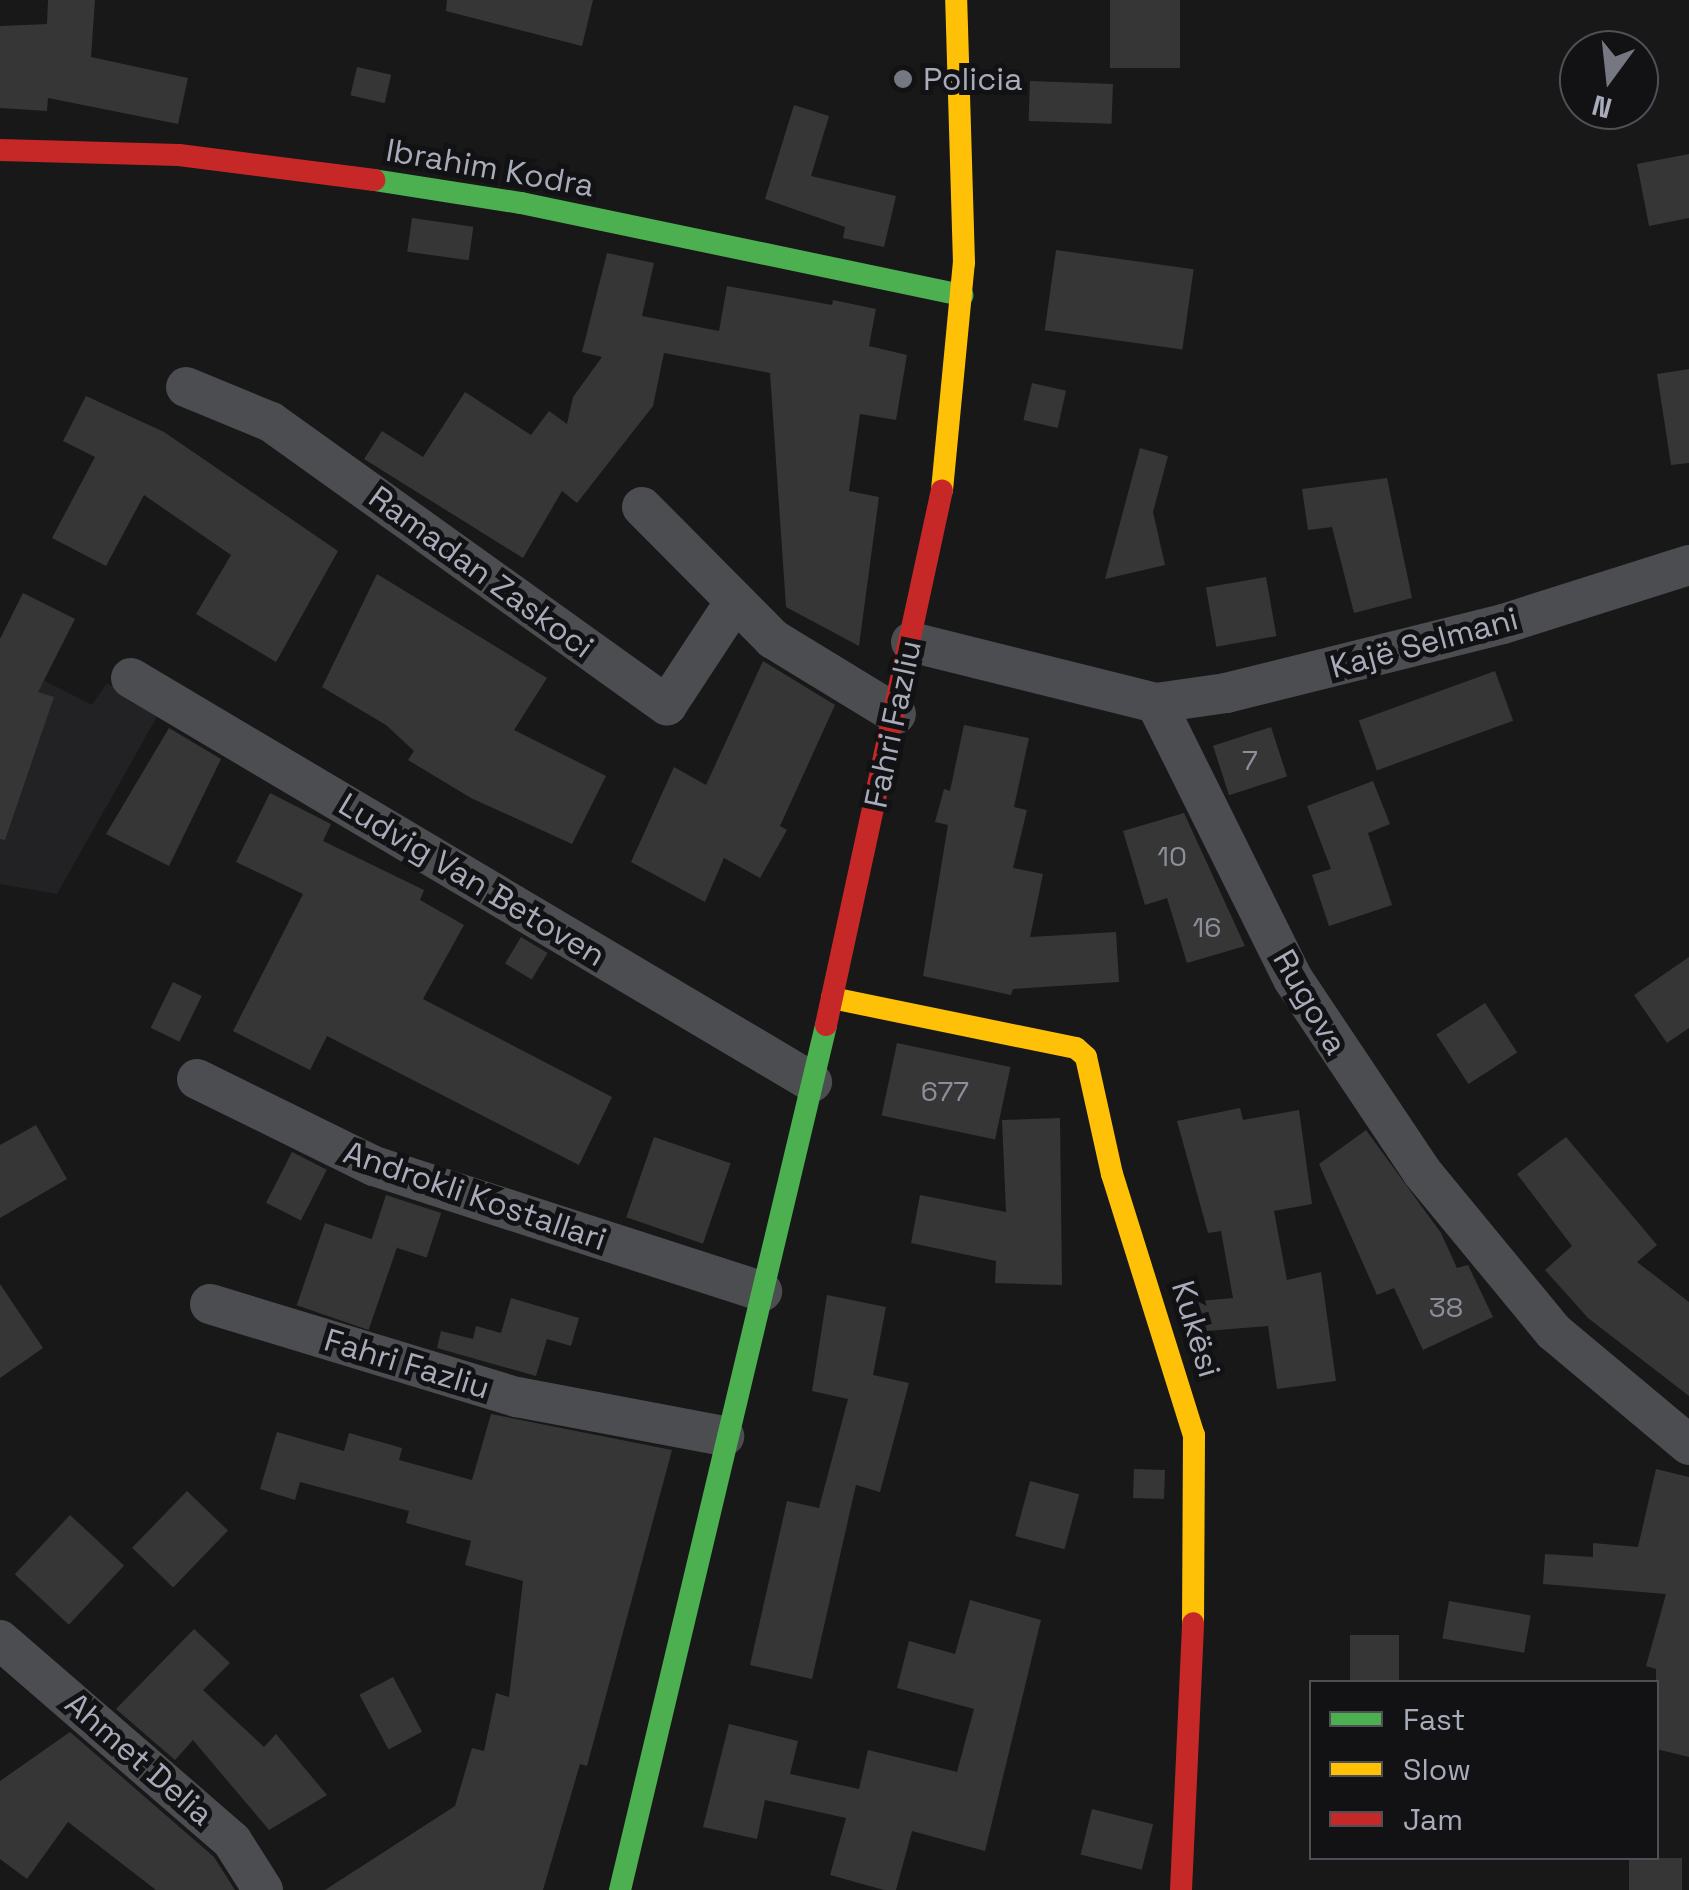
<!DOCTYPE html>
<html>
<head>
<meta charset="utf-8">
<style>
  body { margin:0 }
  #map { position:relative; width:1689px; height:1890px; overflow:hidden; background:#181818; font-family:"Space Grotesk",sans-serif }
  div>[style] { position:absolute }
  .built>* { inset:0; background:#222224 }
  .building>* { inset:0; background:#363637; transform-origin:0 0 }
  .street>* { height:40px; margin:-20px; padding:0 20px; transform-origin:20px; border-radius:20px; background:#4c4d51 }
  .fast>* { height:22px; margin:-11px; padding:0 11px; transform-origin:11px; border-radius:11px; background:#4caf50 }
  .slow>* { height:22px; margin:-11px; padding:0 11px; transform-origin:11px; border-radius:11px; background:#ffc107 }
  .jam>* { height:22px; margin:-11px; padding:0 11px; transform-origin:11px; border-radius:11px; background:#c62828 }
  .dots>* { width:28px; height:28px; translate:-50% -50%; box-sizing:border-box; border:5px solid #121214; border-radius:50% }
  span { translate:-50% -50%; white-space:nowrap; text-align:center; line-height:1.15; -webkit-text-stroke:10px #121214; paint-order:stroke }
  .number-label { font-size:28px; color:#8c8e99 }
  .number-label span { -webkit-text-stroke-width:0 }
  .poi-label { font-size:32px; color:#a8acba }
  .left { translate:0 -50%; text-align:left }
  .street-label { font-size:32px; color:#a8acba }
  .legend { position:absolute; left:1309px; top:1680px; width:350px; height:180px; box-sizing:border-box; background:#121214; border:2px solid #4e5056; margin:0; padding:12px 18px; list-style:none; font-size:30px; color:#a8acba }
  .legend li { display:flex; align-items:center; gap:20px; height:50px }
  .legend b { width:50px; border:2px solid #4e5056 }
  .north { position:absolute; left:1559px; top:30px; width:100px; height:100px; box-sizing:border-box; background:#121214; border:2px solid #4e5056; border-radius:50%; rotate:195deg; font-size:28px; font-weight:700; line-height:40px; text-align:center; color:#a8acba }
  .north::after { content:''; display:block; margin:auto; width:35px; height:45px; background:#767881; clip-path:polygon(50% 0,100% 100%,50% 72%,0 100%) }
</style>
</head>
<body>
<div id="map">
  <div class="built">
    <i style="clip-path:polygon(0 658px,92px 705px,107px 683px,158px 715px,57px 894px,0 884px)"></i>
  </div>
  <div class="building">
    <i style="clip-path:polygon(48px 0,95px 0,91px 57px,188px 78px,178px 124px,48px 98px,47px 111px,0 108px,0 26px,47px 24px)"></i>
    <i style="clip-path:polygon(447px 0,593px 0,582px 46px,446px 11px)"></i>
    <i style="left:1110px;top:0;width:70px;height:68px"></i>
    <i style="left:357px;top:67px;width:35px;height:29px;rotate:13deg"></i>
    <i style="left:1030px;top:81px;width:83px;height:40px;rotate:2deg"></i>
    <i style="clip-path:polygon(794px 105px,829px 116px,811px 176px,896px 196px,884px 247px,843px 238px,845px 227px,765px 199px)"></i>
    <i style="clip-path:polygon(1689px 154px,1689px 218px,1649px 226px,1637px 164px)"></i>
    <i style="left:412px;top:218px;width:62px;height:34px;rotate:8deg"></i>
    <i style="left:1056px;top:250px;width:139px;height:81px;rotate:8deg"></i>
    <i style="clip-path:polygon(607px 253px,654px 263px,642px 316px,719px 331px,727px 286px,832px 305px,833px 300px,876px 309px,869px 346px,907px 355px,896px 420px,860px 414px,849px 491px,879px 497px,859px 646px,786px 607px,770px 373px,664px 353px,653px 406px,577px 503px,562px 491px,523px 558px,364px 459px,382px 431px,423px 457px,465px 392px,531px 435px,549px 411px,567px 424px,573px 397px,602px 357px,582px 352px)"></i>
    <i style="clip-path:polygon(1689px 369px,1689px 463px,1671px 465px,1657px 374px)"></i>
    <i style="left:1032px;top:383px;width:35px;height:38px;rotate:13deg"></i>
    <i style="clip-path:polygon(86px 396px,164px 432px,338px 551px,276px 662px,196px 614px,231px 555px,144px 495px,106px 566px,52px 538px,95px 457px,63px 441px)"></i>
    <i style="clip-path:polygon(1140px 448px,1168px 456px,1153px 512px,1165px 565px,1105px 579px)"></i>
    <i style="clip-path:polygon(1387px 478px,1412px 598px,1354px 613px,1332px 527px,1308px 530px,1302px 489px)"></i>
    <i style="clip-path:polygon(377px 574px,547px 678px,514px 730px,606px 776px,572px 844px,471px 798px,408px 760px,414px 751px,386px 725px,322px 687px)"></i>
    <i style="left:1266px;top:577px;width:60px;height:61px;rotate:80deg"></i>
    <i style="clip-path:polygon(23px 593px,75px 619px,38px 692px,54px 697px,5px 840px,0 839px,0 639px)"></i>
    <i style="clip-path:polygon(763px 661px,835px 705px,780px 826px,787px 830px,760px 878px,724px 858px,705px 902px,631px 862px,674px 767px,706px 785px)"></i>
    <i style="left:1495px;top:671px;width:53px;height:145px;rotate:70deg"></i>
    <i style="clip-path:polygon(964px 725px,1029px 738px,1014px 807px,1027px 810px,1013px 868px,1043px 874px,1030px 937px,1116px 932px,1119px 982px,1013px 989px,1011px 995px,923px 976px,948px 825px,935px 822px,944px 789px,950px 791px)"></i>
    <i style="left:1271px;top:727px;width:52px;height:61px;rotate:72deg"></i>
    <i style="clip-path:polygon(169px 728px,221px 759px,169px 866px,106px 834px)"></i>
    <i style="clip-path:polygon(1373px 781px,1390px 824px,1368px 833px,1392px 905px,1329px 926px,1312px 875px,1331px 869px,1307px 806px)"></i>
    <i style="clip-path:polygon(270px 793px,331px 824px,323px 841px,424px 890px,420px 900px,464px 925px,423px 999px,612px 1097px,579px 1165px,327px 1036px,310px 1070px,233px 1031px,303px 894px,236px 862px)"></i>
    <i style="clip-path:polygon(1184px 813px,1245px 946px,1187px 963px,1167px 898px,1145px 905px,1123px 831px)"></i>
    <i style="left:521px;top:937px;width:31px;height:31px;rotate:31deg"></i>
    <i style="clip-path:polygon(1689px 957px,1689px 1028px,1667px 1043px,1634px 995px)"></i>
    <i style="left:173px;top:982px;width:32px;height:51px;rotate:26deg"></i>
    <i style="left:1485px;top:1003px;width:59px;height:58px;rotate:57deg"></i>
    <i style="left:897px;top:1043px;width:116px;height:74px;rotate:12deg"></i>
    <i style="clip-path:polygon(1240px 1108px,1243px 1120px,1299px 1110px,1312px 1204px,1274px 1211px,1287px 1280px,1321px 1272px,1336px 1381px,1277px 1389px,1268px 1326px,1194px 1332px,1188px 1302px,1233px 1298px,1221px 1231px,1208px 1233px,1177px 1121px)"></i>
    <i style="clip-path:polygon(1060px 1118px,1062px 1285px,995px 1283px,996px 1261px,911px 1243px,920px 1195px,1006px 1212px,1002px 1120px)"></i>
    <i style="clip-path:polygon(36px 1125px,67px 1179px,0 1218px,0 1145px)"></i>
    <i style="clip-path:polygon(1366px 1130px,1441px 1233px,1457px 1268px,1468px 1265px,1493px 1317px,1423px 1350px,1394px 1288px,1377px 1295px,1319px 1164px)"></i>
    <i style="left:654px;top:1137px;width:81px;height:85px;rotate:19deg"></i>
    <i style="clip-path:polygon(1566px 1137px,1657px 1245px,1637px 1262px,1689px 1302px,1689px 1396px,1588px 1318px,1545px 1270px,1572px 1246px,1517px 1174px)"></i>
    <i style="left:292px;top:1152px;width:39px;height:57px;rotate:27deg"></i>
    <i style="left:386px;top:1195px;width:58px;height:47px;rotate:18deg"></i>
    <i style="left:325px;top:1223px;width:76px;height:87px;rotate:19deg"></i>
    <i style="clip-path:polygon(0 1284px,43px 1348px,0 1378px)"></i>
    <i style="clip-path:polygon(827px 1295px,886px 1307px,873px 1375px,909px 1383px,880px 1492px,856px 1485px,812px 1679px,750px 1665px,787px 1501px,819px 1508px,848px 1399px,812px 1391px)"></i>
    <i style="clip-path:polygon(511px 1298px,579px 1318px,571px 1346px,547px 1339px,536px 1376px,437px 1348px,441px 1331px,473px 1339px,476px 1326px,501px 1333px)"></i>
    <i style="clip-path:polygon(491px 1414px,672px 1450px,587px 1766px,580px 1764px,543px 1890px,325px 1890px,455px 1806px,472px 1748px,484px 1751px,496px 1693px,509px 1697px,523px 1581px,465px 1565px,471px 1541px,406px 1523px,409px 1511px,300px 1482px,295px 1500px,260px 1489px,277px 1432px,344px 1451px,349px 1433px,402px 1448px,399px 1460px,472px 1480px)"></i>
    <i style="left:1134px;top:1469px;width:31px;height:29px;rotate:2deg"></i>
    <i style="clip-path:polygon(1656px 1469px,1689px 1477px,1689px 1757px,1656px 1749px,1656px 1669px,1646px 1666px,1666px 1594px,1543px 1584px,1545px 1554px,1593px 1557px,1593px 1543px,1638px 1547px)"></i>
    <i style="left:1030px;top:1481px;width:51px;height:57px;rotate:15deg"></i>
    <i style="left:187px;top:1491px;width:57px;height:79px;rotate:44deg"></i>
    <i style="left:70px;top:1515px;width:74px;height:81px;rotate:43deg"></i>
    <i style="clip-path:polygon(970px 1600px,1041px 1620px,985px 1851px,912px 1831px,896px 1890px,884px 1890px,830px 1875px,846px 1818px,765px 1800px,757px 1839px,703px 1827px,729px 1724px,798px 1741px,790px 1774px,859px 1789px,868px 1750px,957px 1772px,974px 1709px,897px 1688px,909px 1641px,955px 1654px)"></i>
    <i style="left:1449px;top:1601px;width:83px;height:38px;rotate:10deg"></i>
    <i style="clip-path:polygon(194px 1629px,230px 1663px,203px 1690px,264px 1747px,276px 1734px,327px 1795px,269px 1830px,193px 1740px,175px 1760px,116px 1709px)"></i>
    <i style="left:1350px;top:1635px;width:49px;height:47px"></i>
    <i style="left:393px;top:1677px;width:62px;height:38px;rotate:62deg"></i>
    <i style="clip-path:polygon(70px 1732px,214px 1857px,235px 1890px,156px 1890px,68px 1822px,27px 1879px,0 1859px,0 1781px)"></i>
    <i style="left:1092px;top:1809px;width:63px;height:47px;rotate:14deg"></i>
    <i style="left:1629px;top:1858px;width:53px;height:32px"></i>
  </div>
  <div class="street">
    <i style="left:186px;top:387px;width:92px;rotate:22.4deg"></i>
    <i style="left:271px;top:422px;width:487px;rotate:35.6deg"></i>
    <i style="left:667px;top:705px;width:122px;rotate:-56.7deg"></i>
    <i style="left:642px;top:507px;width:186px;rotate:45.2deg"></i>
    <i style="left:773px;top:639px;width:144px;rotate:31.4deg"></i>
    <i style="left:911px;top:642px;width:252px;rotate:14deg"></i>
    <i style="left:1156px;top:703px;width:71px;rotate:-8.1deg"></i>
    <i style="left:1226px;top:693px;width:285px;rotate:-14deg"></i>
    <i style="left:1503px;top:624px;width:195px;rotate:-17.6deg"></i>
    <i style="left:131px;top:678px;width:792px;rotate:30.68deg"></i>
    <i style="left:1156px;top:703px;width:308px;rotate:63.6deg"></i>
    <i style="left:1293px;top:979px;width:232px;rotate:56.2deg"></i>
    <i style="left:1422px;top:1172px;width:207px;rotate:50.5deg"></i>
    <i style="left:1554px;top:1332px;width:176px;rotate:39.9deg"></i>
    <i style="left:197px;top:1079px;width:197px;rotate:26.2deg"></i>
    <i style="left:374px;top:1166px;width:408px;rotate:17.9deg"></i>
    <i style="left:210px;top:1304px;width:321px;rotate:16.9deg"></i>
    <i style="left:517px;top:1397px;width:211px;rotate:10.7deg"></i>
    <i style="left:0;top:1640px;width:307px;rotate:40.9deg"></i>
    <i style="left:232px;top:1841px;width:58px;rotate:57.7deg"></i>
  </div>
  <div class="fast">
    <i style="left:374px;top:180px;width:149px;rotate:8.9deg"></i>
    <i style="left:521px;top:203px;width:451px;rotate:11.8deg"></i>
    <i style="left:620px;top:1890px;width:889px;rotate:-76.6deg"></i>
  </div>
  <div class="slow">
    <i style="left:942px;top:490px;width:228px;rotate:-84.5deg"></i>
    <i style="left:964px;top:263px;width:263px;rotate:-91.7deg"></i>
    <i style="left:832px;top:998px;width:249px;rotate:11.6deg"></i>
    <i style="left:1076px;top:1048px;width:13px;rotate:42deg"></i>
    <i style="left:1086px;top:1057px;width:120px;rotate:77.5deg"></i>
    <i style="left:1112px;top:1174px;width:274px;rotate:72.6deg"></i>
    <i style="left:1194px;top:1435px;width:188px;rotate:90.3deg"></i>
  </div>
  <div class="jam">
    <i style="left:0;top:150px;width:179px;rotate:1.6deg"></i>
    <i style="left:179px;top:155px;width:197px;rotate:7.3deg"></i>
    <i style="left:826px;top:1025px;width:547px;rotate:-77.77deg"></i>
    <i style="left:1181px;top:1890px;width:267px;rotate:-87.4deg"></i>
  </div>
  <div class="dots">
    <i style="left:903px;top:79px;background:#767881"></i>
  </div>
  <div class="number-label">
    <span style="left:1250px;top:760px">7</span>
    <span style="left:1172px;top:856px">10</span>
    <span style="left:1207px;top:927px">16</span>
    <span style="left:945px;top:1091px">677</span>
    <span style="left:1446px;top:1307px">38</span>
  </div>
  <div class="poi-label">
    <span class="left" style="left:923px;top:79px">Policia</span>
  </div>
  <div class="street-label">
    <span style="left:490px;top:168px;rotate:10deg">Ibrahim Kodra</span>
    <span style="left:481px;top:572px;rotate:36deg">Ramadan Zaskoci</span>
    <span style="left:1424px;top:643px;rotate:-15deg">Kajë Selmani</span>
    <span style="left:893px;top:724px;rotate:-78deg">Fahri Fazliu</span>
    <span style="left:472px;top:880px;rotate:31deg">Ludvig Van Betoven</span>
    <span style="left:1310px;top:1002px;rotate:60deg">Rugova</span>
    <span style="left:475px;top:1196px;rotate:19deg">Androkli Kostallari</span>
    <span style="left:1196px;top:1329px;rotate:73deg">Kukësi</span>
    <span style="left:407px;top:1364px;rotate:17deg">Fahri Fazliu</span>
    <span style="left:139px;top:1759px;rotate:41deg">Ahmet Delia</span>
  </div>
  <ul class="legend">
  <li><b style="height:12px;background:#4caf50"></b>Fast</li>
  <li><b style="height:12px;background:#ffc107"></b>Slow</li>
  <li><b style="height:12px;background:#c62828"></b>Jam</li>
  </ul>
  <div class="north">N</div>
</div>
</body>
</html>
